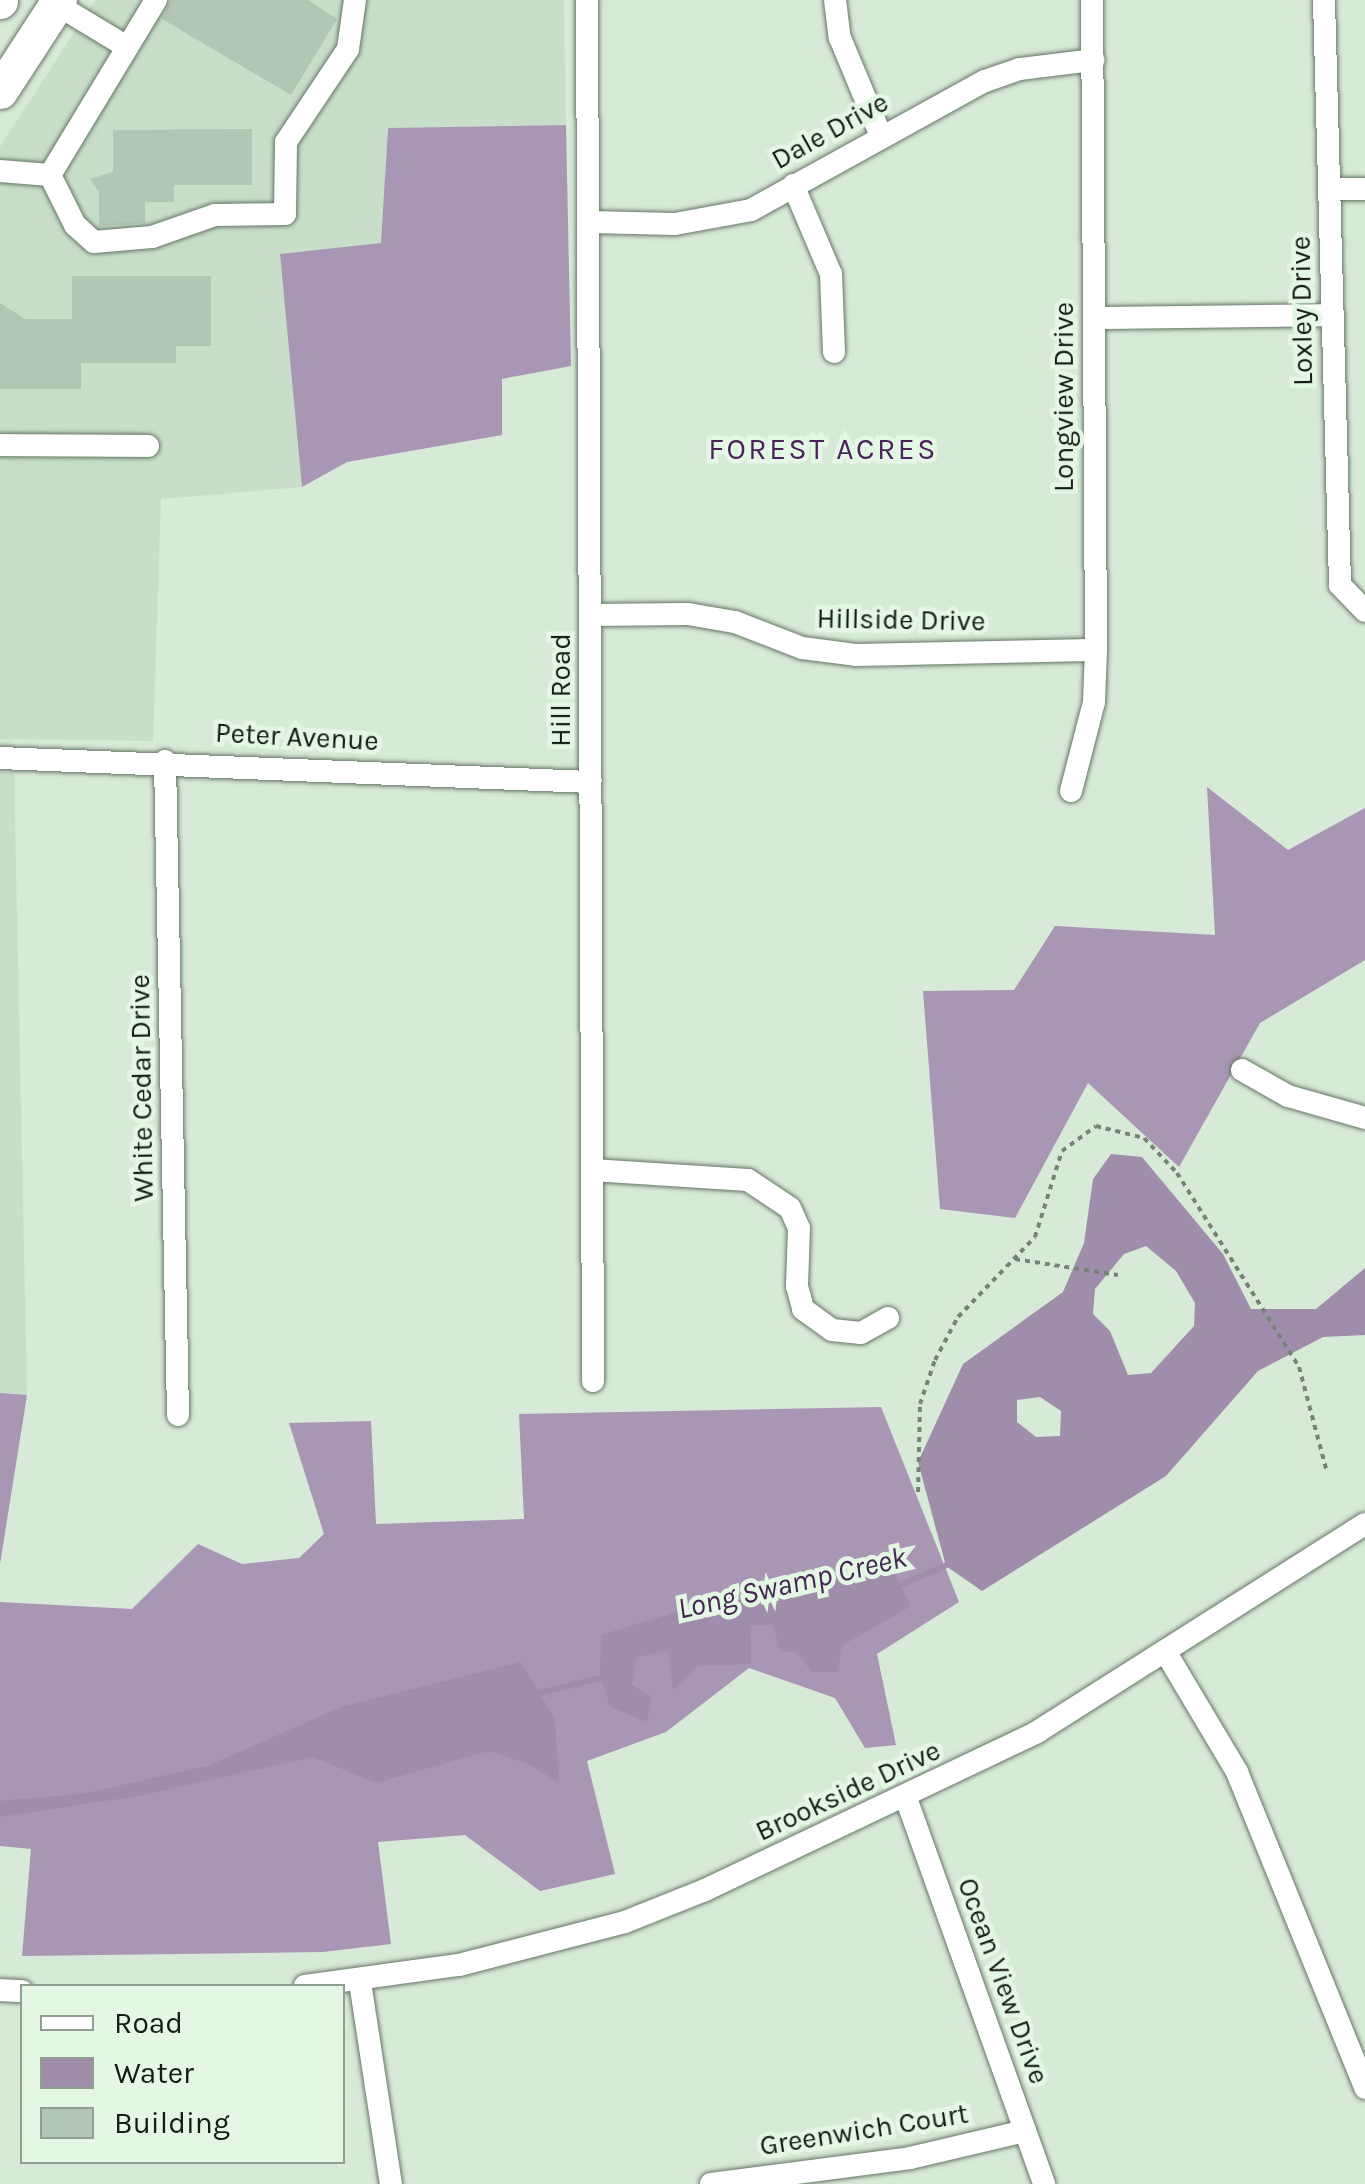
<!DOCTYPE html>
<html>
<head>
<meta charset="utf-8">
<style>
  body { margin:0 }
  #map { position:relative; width:1365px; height:2184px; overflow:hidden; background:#d7e9d7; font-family:Karla,sans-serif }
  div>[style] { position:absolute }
  .built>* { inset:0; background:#c7dfc8 }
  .forest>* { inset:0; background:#a995b4 }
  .water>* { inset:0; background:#a08dab }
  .stream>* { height:6px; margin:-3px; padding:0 3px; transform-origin:3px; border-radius:3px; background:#a08dab }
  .building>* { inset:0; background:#b3c5b4 }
  .path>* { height:4px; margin-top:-2px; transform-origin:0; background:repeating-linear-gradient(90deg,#778377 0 5px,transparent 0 10px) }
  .roads { filter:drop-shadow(0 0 2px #667666) drop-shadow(0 0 2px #667666) }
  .minor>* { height:22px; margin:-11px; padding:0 11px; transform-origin:11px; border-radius:11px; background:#fff }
  .highway>* { height:35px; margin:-17.5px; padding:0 17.5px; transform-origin:17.5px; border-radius:17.5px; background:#fff }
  span { translate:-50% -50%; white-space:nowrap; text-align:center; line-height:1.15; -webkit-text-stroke:9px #e4f7e5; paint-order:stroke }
  .street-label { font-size:28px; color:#151b15 }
  .neighbourhood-label { font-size:30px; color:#49235a; letter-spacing:2.5px }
  .water-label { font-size:30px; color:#432651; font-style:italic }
  .legend { position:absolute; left:20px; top:1984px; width:325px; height:180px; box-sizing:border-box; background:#e4f7e5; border:2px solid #919f92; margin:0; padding:12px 18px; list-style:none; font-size:30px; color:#151b15 }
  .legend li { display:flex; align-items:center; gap:20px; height:50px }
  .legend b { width:50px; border:2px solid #919f92 }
</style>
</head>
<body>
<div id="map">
  <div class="built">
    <i style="clip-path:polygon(95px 0,564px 0,566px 125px,388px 128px,382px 244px,280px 254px,302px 487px,161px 499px,153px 741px,0 739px,0 147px)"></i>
    <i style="clip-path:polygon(0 772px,14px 772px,27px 1395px,0 1393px)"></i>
  </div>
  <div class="forest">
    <i style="clip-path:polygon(566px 125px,571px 366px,502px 379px,502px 435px,347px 462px,302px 487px,280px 254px,381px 243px,388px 128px)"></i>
    <i style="clip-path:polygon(1207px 787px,1288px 850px,1365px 808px,1365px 960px,1260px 1023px,1179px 1167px,1088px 1083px,1015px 1218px,940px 1209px,923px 991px,1014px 990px,1055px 926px,1215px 935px)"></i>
    <i style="clip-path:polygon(0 1393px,27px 1395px,0 1564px)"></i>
    <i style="clip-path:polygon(881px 1407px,959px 1602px,877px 1654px,896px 1745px,865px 1748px,835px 1698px,749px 1668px,666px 1732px,587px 1761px,615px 1874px,540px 1891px,465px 1835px,378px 1842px,391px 1944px,323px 1952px,22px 1956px,31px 1849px,0 1846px,0 1602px,132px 1609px,198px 1544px,242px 1564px,299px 1558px,324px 1534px,289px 1423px,371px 1421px,376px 1524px,524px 1519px,519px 1414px)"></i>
  </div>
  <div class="water">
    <i style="clip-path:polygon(evenodd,1111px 1154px,1142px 1157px,1223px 1254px,1251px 1309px,1316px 1309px,1365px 1268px,1365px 1335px,1323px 1337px,1258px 1371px,1166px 1476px,982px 1591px,946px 1566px,918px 1462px,963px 1364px,1063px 1292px,1084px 1243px,1093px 1179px,1111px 1154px,1146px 1246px,1176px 1271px,1195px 1303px,1194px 1326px,1151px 1373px,1128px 1375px,1110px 1331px,1093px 1314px,1095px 1289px,1124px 1254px,1146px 1246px,1111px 1154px,1040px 1397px,1061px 1411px,1060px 1436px,1036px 1437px,1017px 1422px,1017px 1400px,1040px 1397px)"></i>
    <i style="clip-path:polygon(892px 1568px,911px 1606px,843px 1645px,837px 1672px,812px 1672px,796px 1652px,780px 1651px,773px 1624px,750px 1626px,751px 1664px,697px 1666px,673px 1690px,668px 1651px,637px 1657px,632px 1685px,652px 1697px,647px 1722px,610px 1707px,600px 1675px,601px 1635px,813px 1570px)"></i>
    <i style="clip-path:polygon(521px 1662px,555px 1719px,559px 1783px,529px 1764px,489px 1751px,376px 1783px,313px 1757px,138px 1796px,0 1817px,0 1801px,88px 1793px,210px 1765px,341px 1707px)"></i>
  </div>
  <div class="stream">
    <i style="left:897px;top:1586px;width:56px;rotate:-22.9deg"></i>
    <i style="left:535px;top:1694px;width:71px;rotate:-13.8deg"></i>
  </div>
  <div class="building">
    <i style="clip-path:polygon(171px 0,308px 0,337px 19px,291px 95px,162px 19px)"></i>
    <i style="clip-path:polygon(252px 129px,252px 185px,174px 185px,174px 202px,145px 202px,145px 223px,99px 226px,99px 192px,90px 179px,113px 172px,113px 130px)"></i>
    <i style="clip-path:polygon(72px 276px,211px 276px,211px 346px,176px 346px,176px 363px,81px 363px,81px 389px,0 389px,0 303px,25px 319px,72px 319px)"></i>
  </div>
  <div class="path">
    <i style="left:1015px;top:1259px;width:104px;rotate:8.8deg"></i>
    <i style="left:918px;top:1492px;width:88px;rotate:-88.7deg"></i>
    <i style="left:920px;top:1404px;width:46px;rotate:-71.2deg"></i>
    <i style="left:935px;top:1360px;width:49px;rotate:-61.9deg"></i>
    <i style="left:958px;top:1317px;width:111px;rotate:-46.1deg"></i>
    <i style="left:1035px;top:1237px;width:90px;rotate:-72.6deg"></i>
    <i style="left:1062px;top:1151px;width:42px;rotate:-36.3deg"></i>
    <i style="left:1096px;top:1126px;width:49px;rotate:14deg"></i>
    <i style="left:1144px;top:1138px;width:48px;rotate:46.7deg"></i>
    <i style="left:1177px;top:1173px;width:229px;rotate:57.8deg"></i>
    <i style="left:1299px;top:1367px;width:109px;rotate:75.1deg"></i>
  </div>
  <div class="roads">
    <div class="minor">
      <i style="left:587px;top:0;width:1381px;rotate:89.75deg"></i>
      <i style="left:835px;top:0;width:38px;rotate:83deg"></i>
      <i style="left:840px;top:38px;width:106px;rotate:67.3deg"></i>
      <i style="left:1324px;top:0;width:585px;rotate:88.43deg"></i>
      <i style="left:1340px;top:585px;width:36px;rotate:46deg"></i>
      <i style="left:56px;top:4px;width:83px;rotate:31.2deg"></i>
      <i style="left:0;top:171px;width:50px;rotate:4.6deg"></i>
      <i style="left:50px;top:175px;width:56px;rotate:63.4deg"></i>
      <i style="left:75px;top:225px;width:25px;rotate:42deg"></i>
      <i style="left:94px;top:242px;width:58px;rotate:-4.9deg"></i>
      <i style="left:152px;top:237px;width:67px;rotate:-19.2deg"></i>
      <i style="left:215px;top:215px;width:70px;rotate:-0.8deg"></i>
      <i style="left:285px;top:214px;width:72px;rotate:-89.2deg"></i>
      <i style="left:286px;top:142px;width:112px;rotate:-56.3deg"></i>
      <i style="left:348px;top:49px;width:49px;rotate:-81.9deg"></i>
      <i style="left:50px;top:175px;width:205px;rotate:-58.8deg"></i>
      <i style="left:793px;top:185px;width:97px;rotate:66.9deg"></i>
      <i style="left:831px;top:274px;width:78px;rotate:87.8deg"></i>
      <i style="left:1329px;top:189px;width:36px"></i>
      <i style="left:589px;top:222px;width:86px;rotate:1.3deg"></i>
      <i style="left:675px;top:224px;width:77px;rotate:-10.4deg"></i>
      <i style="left:751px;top:210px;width:267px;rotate:-28.9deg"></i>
      <i style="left:985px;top:81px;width:37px;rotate:-19deg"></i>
      <i style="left:1020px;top:69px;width:74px;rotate:-7deg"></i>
      <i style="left:1094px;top:318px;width:237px;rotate:-0.7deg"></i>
      <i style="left:0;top:445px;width:148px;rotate:0.4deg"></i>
      <i style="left:590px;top:615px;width:98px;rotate:-0.6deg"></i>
      <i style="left:688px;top:614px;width:48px;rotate:9.7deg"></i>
      <i style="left:735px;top:622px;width:72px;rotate:21.2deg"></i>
      <i style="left:802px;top:648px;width:54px;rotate:7.4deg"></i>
      <i style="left:856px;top:655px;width:240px;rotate:-1.2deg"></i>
      <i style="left:0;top:758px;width:591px;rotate:2.33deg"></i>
      <i style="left:165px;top:761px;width:654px;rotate:88.86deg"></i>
      <i style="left:1071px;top:791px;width:92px;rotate:-75.5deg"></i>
      <i style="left:1094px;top:702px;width:52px;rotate:-87.8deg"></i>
      <i style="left:1096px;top:650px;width:650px;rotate:-90.35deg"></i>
      <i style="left:1242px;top:1070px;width:53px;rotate:29.5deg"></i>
      <i style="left:1288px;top:1096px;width:80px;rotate:15.9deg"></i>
      <i style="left:592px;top:1170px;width:156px;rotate:3.7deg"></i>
      <i style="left:748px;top:1180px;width:50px;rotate:33.7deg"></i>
      <i style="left:790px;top:1208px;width:22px;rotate:66deg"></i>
      <i style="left:799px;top:1228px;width:58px;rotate:92deg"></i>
      <i style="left:797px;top:1286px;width:24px;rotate:75deg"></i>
      <i style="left:803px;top:1309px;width:36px;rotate:36deg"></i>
      <i style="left:832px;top:1330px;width:29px;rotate:6deg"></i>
      <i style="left:861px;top:1333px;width:31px;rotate:-29deg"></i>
      <i style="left:1165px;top:1651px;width:141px;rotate:59.2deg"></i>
      <i style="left:1237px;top:1772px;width:341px;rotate:67.9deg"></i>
      <i style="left:906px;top:1798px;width:410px;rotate:70.3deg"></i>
      <i style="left:360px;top:1982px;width:204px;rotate:81.3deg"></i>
      <i style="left:305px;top:1986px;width:155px;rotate:-7.8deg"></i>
      <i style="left:459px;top:1965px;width:171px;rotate:-14.5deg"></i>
      <i style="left:625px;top:1922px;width:86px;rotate:-21.8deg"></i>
      <i style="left:705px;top:1890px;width:368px;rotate:-25.4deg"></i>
      <i style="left:1037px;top:1732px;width:388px;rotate:-32.4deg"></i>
      <i style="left:0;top:1990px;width:22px;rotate:3deg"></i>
      <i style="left:711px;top:2184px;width:201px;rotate:-7.4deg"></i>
      <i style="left:910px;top:2158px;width:118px;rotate:-13.2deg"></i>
    </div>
    <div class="highway">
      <i style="left:0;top:1px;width:1px;rotate:-90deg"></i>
      <i style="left:0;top:91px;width:108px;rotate:-57deg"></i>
    </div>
  </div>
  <div class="street-label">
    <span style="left:830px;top:131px;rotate:-29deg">Dale Drive</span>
    <span style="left:1302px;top:311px;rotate:-91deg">Loxley Drive</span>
    <span style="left:1064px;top:397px;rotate:-90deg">Longview Drive</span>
    <span style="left:901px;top:620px;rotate:1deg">Hillside Drive</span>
    <span style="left:561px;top:690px;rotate:-90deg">Hill Road</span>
    <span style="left:297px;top:737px;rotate:3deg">Peter Avenue</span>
    <span style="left:142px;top:1088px;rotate:-91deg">White Cedar Drive</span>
    <span style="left:848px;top:1791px;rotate:-25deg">Brookside Drive</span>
    <span style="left:1003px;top:1981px;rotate:70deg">Ocean View Drive</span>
    <span style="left:864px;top:2130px;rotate:-9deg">Greenwich Court</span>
  </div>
  <div class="neighbourhood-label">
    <span style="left:823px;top:449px">FOREST ACRES</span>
  </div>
  <div class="water-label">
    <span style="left:792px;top:1583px;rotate:-13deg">Long Swamp Creek</span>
  </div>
  <ul class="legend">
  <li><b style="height:12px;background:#fff"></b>Road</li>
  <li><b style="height:28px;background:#a08dab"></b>Water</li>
  <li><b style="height:28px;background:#b3c5b4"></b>Building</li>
  </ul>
</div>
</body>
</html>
